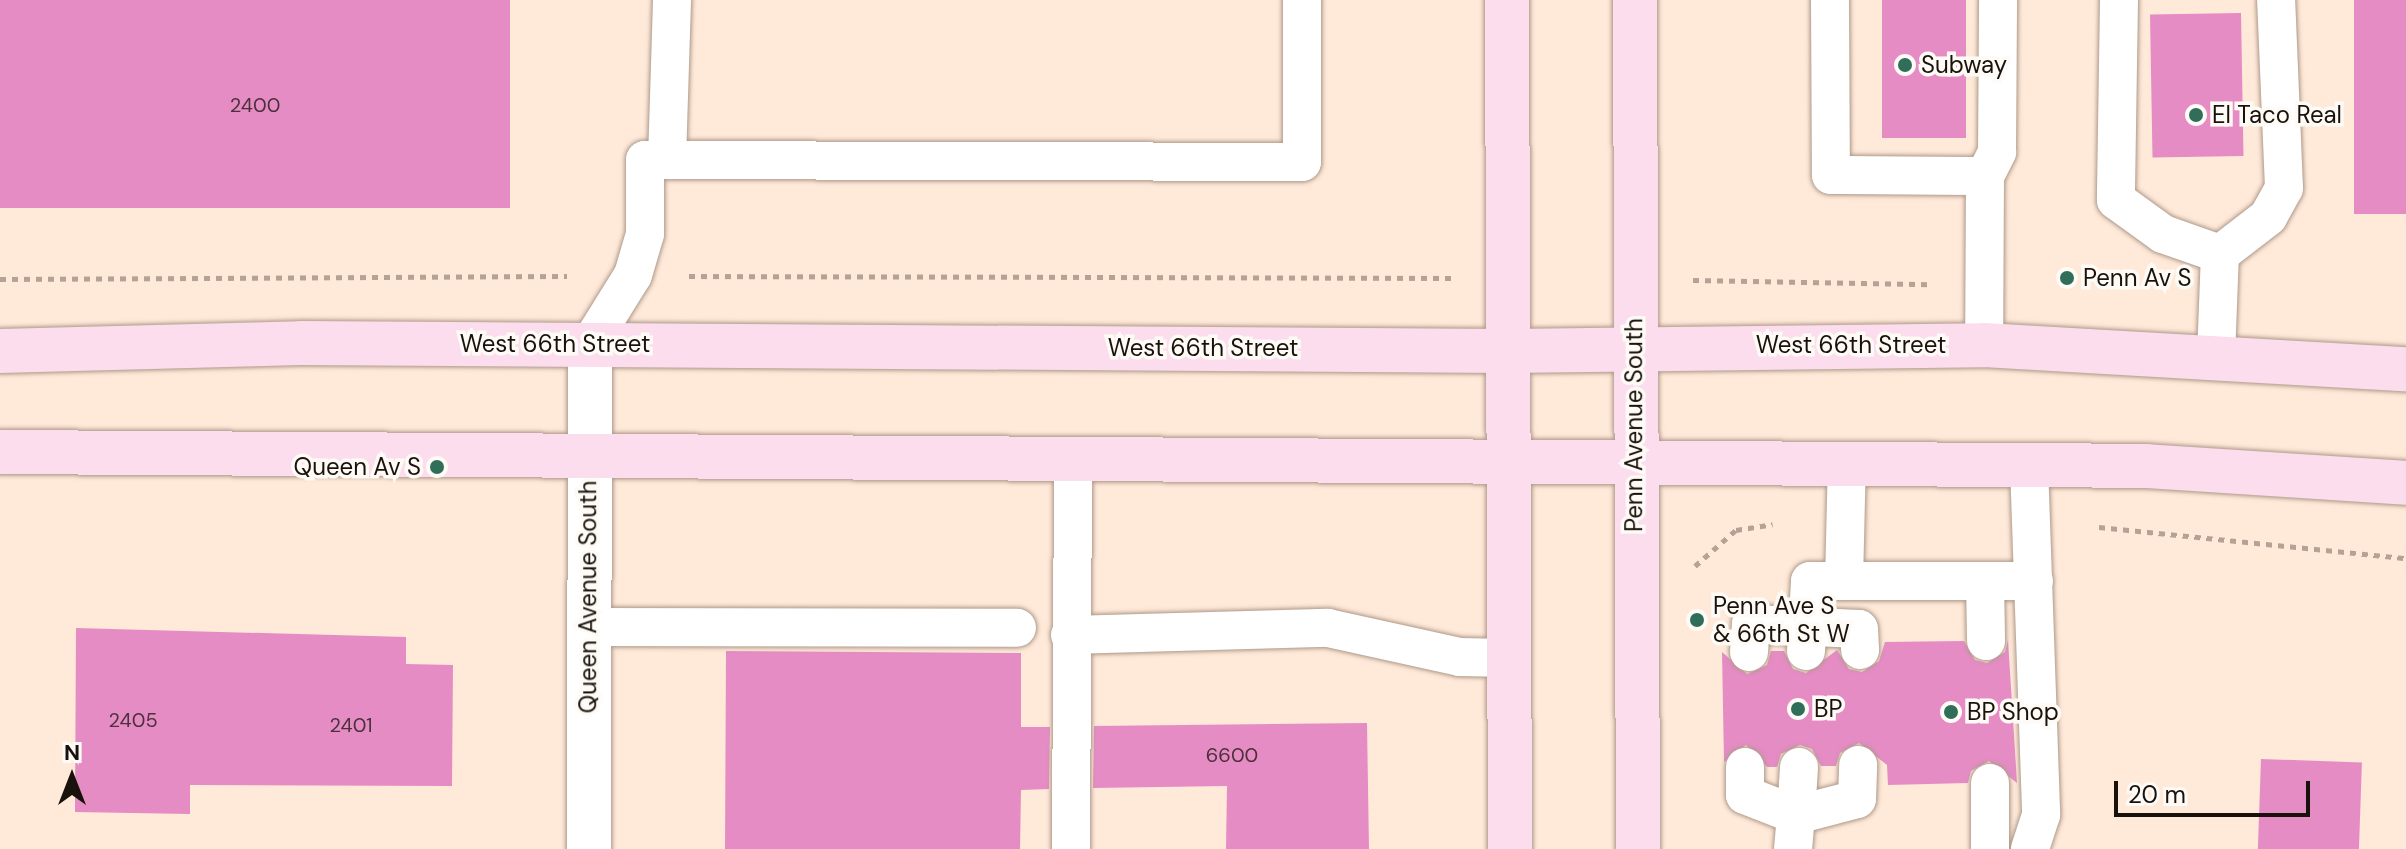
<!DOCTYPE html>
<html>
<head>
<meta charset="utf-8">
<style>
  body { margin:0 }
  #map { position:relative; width:2406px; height:849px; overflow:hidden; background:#ffe9d8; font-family:"DM Sans",sans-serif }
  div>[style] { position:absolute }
  .building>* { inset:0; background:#e58cc5; transform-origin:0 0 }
  .path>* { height:5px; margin-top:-2.5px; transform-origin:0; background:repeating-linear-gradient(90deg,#b3a295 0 6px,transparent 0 12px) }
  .roads { filter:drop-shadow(0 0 2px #ae998a) drop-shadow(0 0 2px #ae998a) }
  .lane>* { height:38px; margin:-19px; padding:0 19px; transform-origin:19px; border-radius:19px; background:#fff }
  .street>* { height:44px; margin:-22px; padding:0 22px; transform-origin:22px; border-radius:22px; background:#fff }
  .secondary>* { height:44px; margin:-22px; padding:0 22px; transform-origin:22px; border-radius:22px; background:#fcddee }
  .dots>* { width:22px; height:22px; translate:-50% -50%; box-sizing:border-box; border:4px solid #fefaf6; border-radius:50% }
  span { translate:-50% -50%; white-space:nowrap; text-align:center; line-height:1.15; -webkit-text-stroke:7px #fefaf6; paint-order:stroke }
  .number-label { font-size:20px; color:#4c303a }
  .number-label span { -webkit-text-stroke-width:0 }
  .poi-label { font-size:24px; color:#19120c }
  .left { translate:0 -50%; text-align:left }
  .right { translate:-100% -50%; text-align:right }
  .street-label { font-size:24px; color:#19120c }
  .north { position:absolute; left:32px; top:737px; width:80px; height:80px; -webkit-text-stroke:6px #fefaf6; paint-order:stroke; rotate:0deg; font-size:22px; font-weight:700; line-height:32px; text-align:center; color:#19120c }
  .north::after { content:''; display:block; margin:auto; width:28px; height:36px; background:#19120c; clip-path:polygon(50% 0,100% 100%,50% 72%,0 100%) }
  .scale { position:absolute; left:2114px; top:781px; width:196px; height:36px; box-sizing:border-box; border:4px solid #19120c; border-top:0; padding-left:10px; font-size:24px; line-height:28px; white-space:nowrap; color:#19120c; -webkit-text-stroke:6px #fefaf6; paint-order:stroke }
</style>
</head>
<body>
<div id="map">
  <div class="building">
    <i style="left:0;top:0;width:510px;height:208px"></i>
    <i style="left:1882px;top:0;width:84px;height:138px"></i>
    <i style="left:2354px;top:0;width:52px;height:214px"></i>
    <i style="left:2241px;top:13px;width:143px;height:91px;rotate:89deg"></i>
    <i style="clip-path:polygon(76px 628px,406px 637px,406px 664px,453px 665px,452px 786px,190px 785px,190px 814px,75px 812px)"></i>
    <i style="clip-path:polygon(2008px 640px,2017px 783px,1989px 761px,1971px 771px,1968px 783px,1888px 785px,1887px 765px,1859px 743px,1840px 753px,1836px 766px,1821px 766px,1812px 749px,1800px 745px,1781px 754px,1777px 767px,1767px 767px,1746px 745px,1724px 762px,1722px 652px,1747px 674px,1767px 665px,1771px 651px,1784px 651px,1793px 669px,1806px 673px,1837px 650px,1849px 669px,1862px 672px,1879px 661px,1885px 642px,1964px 641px,1975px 660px,1987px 663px,2005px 652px)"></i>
    <i style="clip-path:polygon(726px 651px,1021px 653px,1021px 727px,1050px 727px,1049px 789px,1021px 790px,1020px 849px,725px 849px)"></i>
    <i style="clip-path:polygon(1367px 723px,1369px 849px,1226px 849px,1227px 786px,1093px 788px,1094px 726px)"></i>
    <i style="left:2261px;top:759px;width:101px;height:90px;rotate:2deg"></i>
  </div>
  <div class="path">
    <i style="left:689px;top:276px;width:762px;rotate:0.15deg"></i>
    <i style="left:0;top:279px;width:567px;rotate:-0.3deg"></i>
    <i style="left:1693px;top:280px;width:238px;rotate:1deg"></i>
    <i style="left:2099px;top:527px;width:309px;rotate:5.8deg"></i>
    <i style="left:1695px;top:566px;width:55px;rotate:-41.3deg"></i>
    <i style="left:1736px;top:530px;width:37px;rotate:-9deg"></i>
  </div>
  <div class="roads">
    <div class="lane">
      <i style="left:1830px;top:0;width:175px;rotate:89.7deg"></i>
      <i style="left:1831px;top:175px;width:154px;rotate:0.4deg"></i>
      <i style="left:1985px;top:176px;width:169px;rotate:90.3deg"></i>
      <i style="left:2119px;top:0;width:200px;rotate:90.9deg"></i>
      <i style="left:2116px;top:200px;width:58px;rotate:35.9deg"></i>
      <i style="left:2163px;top:234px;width:60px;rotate:19.3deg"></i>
      <i style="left:667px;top:160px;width:160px;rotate:-88.2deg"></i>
      <i style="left:1985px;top:176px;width:27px;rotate:-63deg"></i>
      <i style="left:1997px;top:152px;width:152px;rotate:-89.6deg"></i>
      <i style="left:2220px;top:254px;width:61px;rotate:-37.6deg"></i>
      <i style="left:2268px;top:217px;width:33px;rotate:-61deg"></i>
      <i style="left:2284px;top:188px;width:188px;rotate:-92.4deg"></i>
      <i style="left:590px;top:344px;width:81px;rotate:-58.1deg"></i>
      <i style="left:633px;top:275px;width:43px;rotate:-73.7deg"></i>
      <i style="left:645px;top:234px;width:74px;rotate:-90deg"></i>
      <i style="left:645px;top:160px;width:657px;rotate:0.17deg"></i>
      <i style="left:1302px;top:162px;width:162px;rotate:-90deg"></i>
      <i style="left:2216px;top:357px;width:103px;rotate:-87.8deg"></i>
      <i style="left:2029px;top:465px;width:350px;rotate:88deg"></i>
      <i style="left:2041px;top:815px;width:36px;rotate:108deg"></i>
      <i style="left:1844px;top:581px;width:119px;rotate:-88.6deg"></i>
      <i style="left:1985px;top:581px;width:60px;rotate:89deg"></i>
      <i style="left:588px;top:627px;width:429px;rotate:0.1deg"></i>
      <i style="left:1070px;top:635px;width:258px;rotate:-1.6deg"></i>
      <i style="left:1328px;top:628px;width:135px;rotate:12.4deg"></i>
      <i style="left:1460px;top:657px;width:49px;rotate:1.2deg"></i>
      <i style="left:1806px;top:651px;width:70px;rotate:-86.7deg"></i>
      <i style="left:1810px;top:581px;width:224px"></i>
      <i style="left:1749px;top:652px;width:28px;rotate:-86deg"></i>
      <i style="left:1751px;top:624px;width:108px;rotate:2.7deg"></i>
      <i style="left:1859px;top:629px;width:21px;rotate:87deg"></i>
      <i style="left:1745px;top:767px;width:28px;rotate:90deg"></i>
      <i style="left:1745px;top:795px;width:55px;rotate:21.4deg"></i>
      <i style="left:1796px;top:815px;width:34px;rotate:95deg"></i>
      <i style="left:1799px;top:767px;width:48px;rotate:93.6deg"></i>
      <i style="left:1796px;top:815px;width:63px;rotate:-14.7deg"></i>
      <i style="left:1857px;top:799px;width:34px;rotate:-88deg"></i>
      <i style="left:1990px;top:783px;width:66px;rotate:90deg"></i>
      <i style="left:1071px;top:849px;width:389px;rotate:-89.7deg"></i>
    </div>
    <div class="street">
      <i style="left:589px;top:849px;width:505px;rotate:-89.89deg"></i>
    </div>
    <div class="secondary">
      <i style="left:1507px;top:0;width:849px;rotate:89.8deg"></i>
      <i style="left:1635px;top:0;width:849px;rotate:89.8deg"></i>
      <i style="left:0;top:351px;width:301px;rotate:-1.5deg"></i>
      <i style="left:301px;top:343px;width:1205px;rotate:0.38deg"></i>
      <i style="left:1506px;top:351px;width:478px;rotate:-0.7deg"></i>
      <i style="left:1984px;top:345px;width:423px;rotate:3.3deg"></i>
      <i style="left:0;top:452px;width:2146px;rotate:0.37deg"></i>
      <i style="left:2146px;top:466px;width:261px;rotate:3.7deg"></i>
    </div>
  </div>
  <div class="dots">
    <i style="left:1905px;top:65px;background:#306e5a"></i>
    <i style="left:2196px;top:115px;background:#306e5a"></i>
    <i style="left:2067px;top:278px;background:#306e5a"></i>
    <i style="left:437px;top:467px;background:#306e5a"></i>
    <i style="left:1697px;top:620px;background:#306e5a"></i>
    <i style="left:1798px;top:709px;background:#306e5a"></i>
    <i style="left:1951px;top:712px;background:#306e5a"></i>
  </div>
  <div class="number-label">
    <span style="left:255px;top:105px">2400</span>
    <span style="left:133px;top:720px">2405</span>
    <span style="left:351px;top:725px">2401</span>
    <span style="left:1232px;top:755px">6600</span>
  </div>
  <div class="poi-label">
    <span class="left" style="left:1921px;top:65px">Subway</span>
    <span class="left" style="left:2212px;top:115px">El Taco Real</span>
    <span class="left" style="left:2083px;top:278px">Penn Av S</span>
    <span class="right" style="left:421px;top:467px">Queen Av S</span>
    <span class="left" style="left:1713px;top:620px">Penn Ave S<br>&amp; 66th St W</span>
    <span class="left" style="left:1814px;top:709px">BP</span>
    <span class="left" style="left:1967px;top:712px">BP Shop</span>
  </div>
  <div class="street-label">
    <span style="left:555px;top:344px">West 66th Street</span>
    <span style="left:1851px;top:345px">West 66th Street</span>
    <span style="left:1203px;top:348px">West 66th Street</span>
    <span style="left:1634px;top:425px;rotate:-90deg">Penn Avenue South</span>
    <span style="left:588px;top:597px;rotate:-90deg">Queen Avenue South</span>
  </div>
  <div class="north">N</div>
  <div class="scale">20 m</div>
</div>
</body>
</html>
